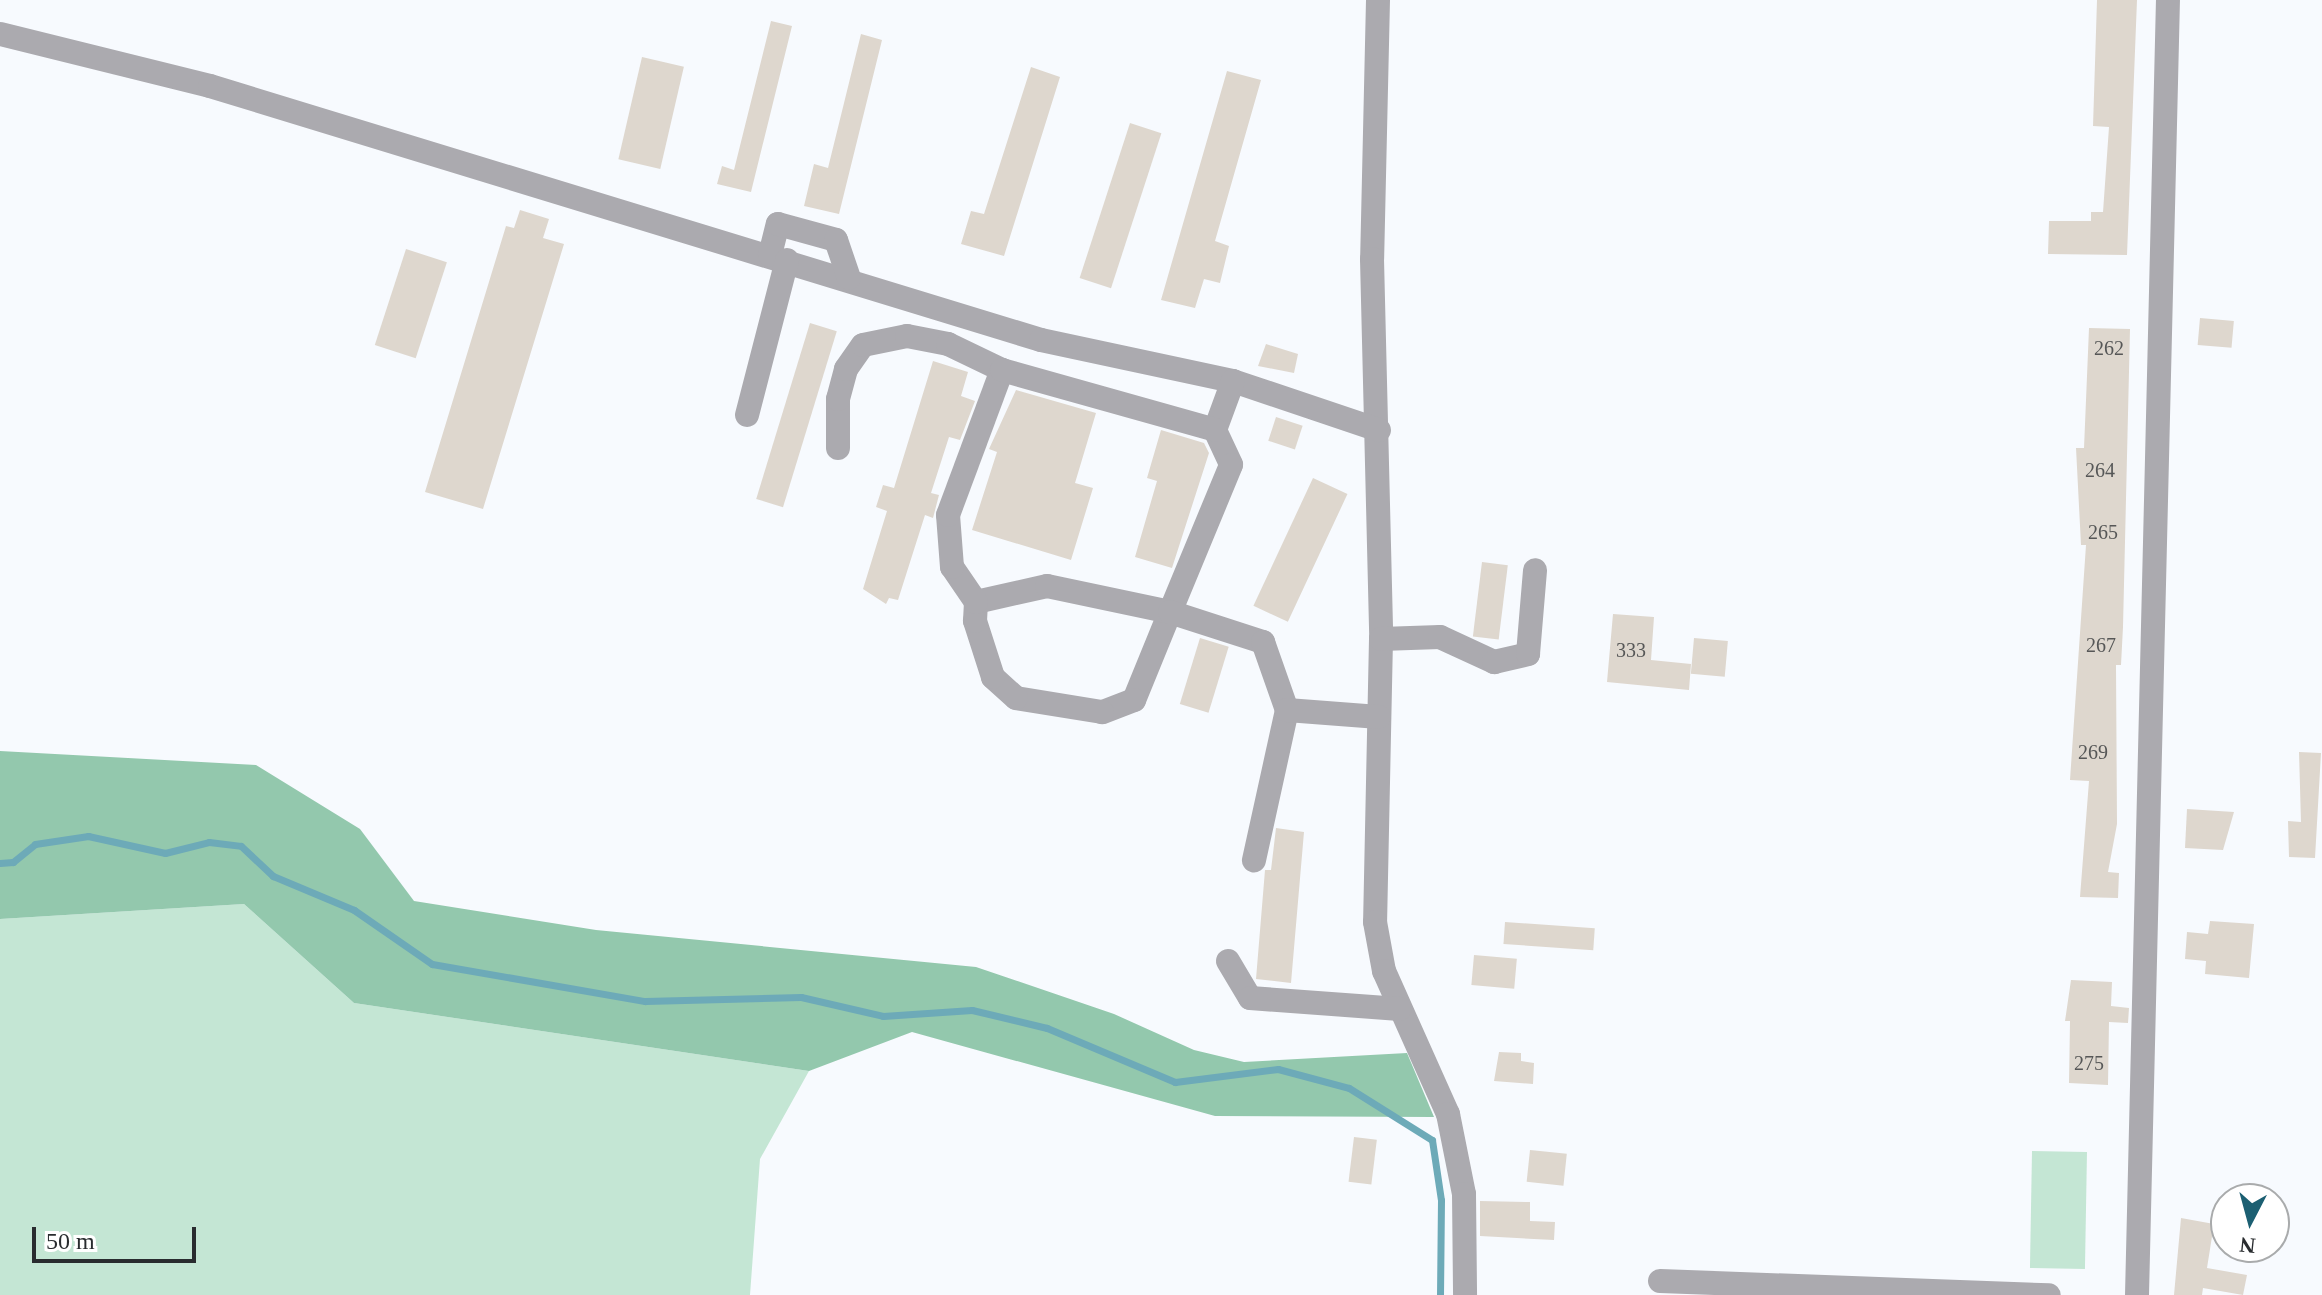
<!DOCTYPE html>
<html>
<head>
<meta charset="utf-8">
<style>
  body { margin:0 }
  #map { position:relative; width:2322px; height:1295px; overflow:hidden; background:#f7fafe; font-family:"Times New Roman",serif }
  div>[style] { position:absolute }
  .green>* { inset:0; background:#c4e6d4; transform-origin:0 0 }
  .forest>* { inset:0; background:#93c8ad }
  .stream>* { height:7px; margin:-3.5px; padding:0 3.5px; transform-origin:3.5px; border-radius:3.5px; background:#6daab8 }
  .building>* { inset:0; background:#ded7ce; transform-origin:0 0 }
  .minor>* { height:24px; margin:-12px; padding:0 12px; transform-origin:12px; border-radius:12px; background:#abaaaf }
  span { translate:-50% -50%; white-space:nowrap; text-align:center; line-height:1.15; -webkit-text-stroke:6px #fff; paint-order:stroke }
  .number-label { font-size:20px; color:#565757 }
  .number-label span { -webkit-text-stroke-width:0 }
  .north { position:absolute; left:2210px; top:1183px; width:80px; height:80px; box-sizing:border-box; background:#fff; border:2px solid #a9abac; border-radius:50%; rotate:186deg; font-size:22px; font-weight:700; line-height:32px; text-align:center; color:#292c2f }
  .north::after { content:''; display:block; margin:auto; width:28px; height:36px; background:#1c5f72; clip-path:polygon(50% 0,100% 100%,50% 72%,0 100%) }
  .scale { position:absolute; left:32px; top:1227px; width:164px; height:36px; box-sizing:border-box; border:4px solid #292c2f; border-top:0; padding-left:10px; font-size:24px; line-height:28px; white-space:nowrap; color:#292c2f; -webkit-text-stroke:6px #fff; paint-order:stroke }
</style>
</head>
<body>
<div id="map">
  <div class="green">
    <i style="clip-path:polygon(244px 904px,354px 1003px,809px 1071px,760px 1159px,750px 1295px,0 1295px,0 919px)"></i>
    <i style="left:2032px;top:1151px;width:55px;height:117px;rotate:1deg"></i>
  </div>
  <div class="forest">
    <i style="clip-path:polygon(0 751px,256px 765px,360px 829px,414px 901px,596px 930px,976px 967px,1114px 1014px,1194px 1050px,1244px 1062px,1407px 1053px,1434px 1117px,1215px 1116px,912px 1032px,809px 1071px,354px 1003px,244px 904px,0 919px)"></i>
  </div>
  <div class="stream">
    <i style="left:0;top:863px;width:13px;rotate:-4deg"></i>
    <i style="left:13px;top:862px;width:28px;rotate:-39deg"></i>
    <i style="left:35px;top:844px;width:54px;rotate:-8.6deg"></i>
    <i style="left:88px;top:836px;width:79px;rotate:12.4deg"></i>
    <i style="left:165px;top:853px;width:45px;rotate:-14deg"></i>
    <i style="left:209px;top:842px;width:32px;rotate:7deg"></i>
    <i style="left:241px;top:846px;width:44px;rotate:43.2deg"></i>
    <i style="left:273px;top:876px;width:88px;rotate:22.8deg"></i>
    <i style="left:354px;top:910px;width:95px;rotate:34.7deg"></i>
    <i style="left:432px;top:964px;width:216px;rotate:9.9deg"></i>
    <i style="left:645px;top:1001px;width:156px;rotate:-1.5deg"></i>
    <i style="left:801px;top:997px;width:84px;rotate:13deg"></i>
    <i style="left:883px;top:1016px;width:89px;rotate:-3.9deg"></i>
    <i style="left:972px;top:1010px;width:77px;rotate:13.5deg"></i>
    <i style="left:1047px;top:1028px;width:139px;rotate:22.9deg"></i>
    <i style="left:1175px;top:1082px;width:104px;rotate:-7.2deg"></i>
    <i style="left:1278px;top:1069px;width:73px;rotate:15deg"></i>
    <i style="left:1349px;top:1088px;width:98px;rotate:32.1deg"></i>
    <i style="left:1432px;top:1140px;width:61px;rotate:81.5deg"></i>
    <i style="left:1441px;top:1200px;width:95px;rotate:90.6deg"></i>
  </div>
  <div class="building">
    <i style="clip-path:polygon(2097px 0,2137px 0,2127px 255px,2048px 254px,2049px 221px,2091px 221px,2091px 212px,2103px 212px,2109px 127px,2093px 126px)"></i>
    <i style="clip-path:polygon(771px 21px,792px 26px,751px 192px,717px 184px,722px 166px,734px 170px)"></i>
    <i style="clip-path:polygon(861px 34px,882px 40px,839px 214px,804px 206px,814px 164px,828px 168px)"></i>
    <i style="left:642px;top:57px;width:43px;height:105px;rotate:13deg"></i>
    <i style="clip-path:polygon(1031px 67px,1060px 77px,1004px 256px,961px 244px,971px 211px,984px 214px)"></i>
    <i style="clip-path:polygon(1227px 71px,1261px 80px,1215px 241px,1229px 246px,1220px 283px,1204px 279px,1195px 308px,1161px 300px)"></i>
    <i style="left:1130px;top:123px;width:33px;height:163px;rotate:18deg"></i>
    <i style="clip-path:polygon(520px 210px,549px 219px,543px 238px,564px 244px,483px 509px,425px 492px,506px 226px,514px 228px)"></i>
    <i style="left:406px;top:249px;width:43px;height:101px;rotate:18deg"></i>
    <i style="left:2200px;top:318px;width:34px;height:27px;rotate:5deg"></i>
    <i style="left:810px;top:323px;width:28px;height:184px;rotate:17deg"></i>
    <i style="clip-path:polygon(2089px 328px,2130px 329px,2123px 627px,2121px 665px,2116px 665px,2117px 824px,2108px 872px,2119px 873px,2118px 898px,2080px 897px,2089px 781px,2070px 780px,2086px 545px,2081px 545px,2076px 448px,2084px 448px)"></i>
    <i style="clip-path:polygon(1266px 344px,1298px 354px,1294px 373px,1258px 366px)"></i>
    <i style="clip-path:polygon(933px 361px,968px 372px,961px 396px,975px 401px,960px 440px,949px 437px,931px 493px,939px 495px,933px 518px,925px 515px,898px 600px,889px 598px,886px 604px,863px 589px,887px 511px,876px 507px,883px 485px,894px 488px)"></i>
    <i style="clip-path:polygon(1016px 390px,1096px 413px,1075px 483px,1093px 488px,1071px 560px,972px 530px,997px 452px,989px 449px)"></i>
    <i style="left:1276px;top:417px;width:28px;height:25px;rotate:18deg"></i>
    <i style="clip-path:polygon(1161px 430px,1204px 443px,1209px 453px,1172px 568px,1135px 557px,1157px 481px,1147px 478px)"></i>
    <i style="left:1313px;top:478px;width:38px;height:141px;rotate:25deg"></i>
    <i style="left:1482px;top:562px;width:26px;height:75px;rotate:7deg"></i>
    <i style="clip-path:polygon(1613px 614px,1654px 617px,1651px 660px,1691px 664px,1689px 690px,1607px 682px)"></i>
    <i style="left:1200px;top:638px;width:30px;height:69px;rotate:17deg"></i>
    <i style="left:1694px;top:638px;width:34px;height:36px;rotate:5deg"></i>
    <i style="clip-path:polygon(2299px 752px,2321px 753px,2315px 858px,2289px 857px,2288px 821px,2301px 822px)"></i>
    <i style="clip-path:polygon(2187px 809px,2234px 812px,2223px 850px,2185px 848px)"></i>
    <i style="clip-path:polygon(1276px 828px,1304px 832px,1291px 983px,1256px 979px,1265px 870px,1271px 870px)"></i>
    <i style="clip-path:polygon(2210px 921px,2254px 924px,2249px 978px,2205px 974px,2206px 961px,2185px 959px,2187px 932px,2208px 934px)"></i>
    <i style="left:1505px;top:922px;width:90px;height:22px;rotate:4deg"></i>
    <i style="left:1474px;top:955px;width:43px;height:30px;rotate:5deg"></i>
    <i style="clip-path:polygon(2071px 980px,2112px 982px,2111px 1006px,2129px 1008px,2128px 1023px,2109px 1022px,2108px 1085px,2069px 1083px,2070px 1021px,2065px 1021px)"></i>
    <i style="clip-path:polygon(1499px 1052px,1521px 1053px,1521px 1061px,1534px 1063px,1533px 1084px,1494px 1081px)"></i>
    <i style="left:1354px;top:1137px;width:23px;height:45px;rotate:7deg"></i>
    <i style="left:1530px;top:1150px;width:37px;height:32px;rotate:6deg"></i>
    <i style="clip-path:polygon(1480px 1201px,1530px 1202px,1530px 1221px,1555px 1222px,1554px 1240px,1480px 1236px)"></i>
    <i style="clip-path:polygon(2181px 1218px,2214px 1224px,2207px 1268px,2247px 1275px,2243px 1295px,2203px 1288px,2202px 1295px,2174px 1295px)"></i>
  </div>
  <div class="minor">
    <i style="left:1378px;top:0;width:259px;rotate:91.3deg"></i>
    <i style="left:1372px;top:259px;width:380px;rotate:88.6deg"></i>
    <i style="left:1381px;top:639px;width:283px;rotate:91.2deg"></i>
    <i style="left:1375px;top:922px;width:50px;rotate:79.6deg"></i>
    <i style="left:1384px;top:971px;width:157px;rotate:65.9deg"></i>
    <i style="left:1448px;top:1114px;width:82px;rotate:78.7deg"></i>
    <i style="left:1464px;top:1194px;width:101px;rotate:89.4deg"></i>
    <i style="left:0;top:34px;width:216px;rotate:13.9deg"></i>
    <i style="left:210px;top:86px;width:869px;rotate:17deg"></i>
    <i style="left:1041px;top:340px;width:196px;rotate:12.1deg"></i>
    <i style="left:1233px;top:381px;width:154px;rotate:18.6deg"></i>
    <i style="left:770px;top:255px;width:32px;rotate:-76deg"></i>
    <i style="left:778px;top:224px;width:60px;rotate:15.4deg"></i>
    <i style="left:836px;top:240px;width:40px;rotate:71.1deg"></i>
    <i style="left:1233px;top:381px;width:52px;rotate:110.2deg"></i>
    <i style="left:1215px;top:430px;width:38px;rotate:65deg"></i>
    <i style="left:1231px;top:465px;width:159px;rotate:112.5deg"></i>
    <i style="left:1170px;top:612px;width:95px;rotate:112.2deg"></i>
    <i style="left:1134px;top:700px;width:34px;rotate:159deg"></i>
    <i style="left:1102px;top:712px;width:87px;rotate:-170.8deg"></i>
    <i style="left:1016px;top:698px;width:31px;rotate:-138deg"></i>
    <i style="left:993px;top:677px;width:59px;rotate:-107.8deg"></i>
    <i style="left:975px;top:621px;width:19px;rotate:-87deg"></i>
    <i style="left:976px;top:602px;width:73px;rotate:-12.7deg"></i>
    <i style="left:1047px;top:586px;width:126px;rotate:11.9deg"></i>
    <i style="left:1170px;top:612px;width:98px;rotate:17.9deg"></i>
    <i style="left:1263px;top:642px;width:72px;rotate:70.6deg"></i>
    <i style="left:1287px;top:710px;width:154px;rotate:102.4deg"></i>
    <i style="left:747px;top:415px;width:160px;rotate:-75.5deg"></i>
    <i style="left:838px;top:448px;width:49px;rotate:-90deg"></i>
    <i style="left:838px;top:399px;width:31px;rotate:-75deg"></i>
    <i style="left:846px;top:369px;width:29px;rotate:-55deg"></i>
    <i style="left:863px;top:345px;width:45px;rotate:-11.6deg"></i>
    <i style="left:907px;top:336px;width:42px;rotate:11deg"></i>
    <i style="left:948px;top:344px;width:60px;rotate:25.7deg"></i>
    <i style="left:976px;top:602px;width:42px;rotate:-124.4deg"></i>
    <i style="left:952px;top:567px;width:52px;rotate:-94.4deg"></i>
    <i style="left:948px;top:515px;width:155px;rotate:-69.6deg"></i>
    <i style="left:1002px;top:370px;width:221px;rotate:15.7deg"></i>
    <i style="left:1381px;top:639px;width:59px;rotate:-1.9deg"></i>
    <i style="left:1440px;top:637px;width:60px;rotate:24.8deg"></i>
    <i style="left:1494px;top:662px;width:35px;rotate:-13deg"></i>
    <i style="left:1528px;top:654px;width:84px;rotate:-85.2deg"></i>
    <i style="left:1287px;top:710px;width:92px;rotate:4.4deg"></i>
    <i style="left:1228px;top:961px;width:43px;rotate:59.3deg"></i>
    <i style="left:1250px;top:998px;width:150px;rotate:4.2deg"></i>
    <i style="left:1660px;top:1281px;width:389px;rotate:2.1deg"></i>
    <i style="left:2137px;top:1295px;width:1295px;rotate:-88.63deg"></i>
  </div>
  <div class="number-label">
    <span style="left:2109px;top:348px">262</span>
    <span style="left:2100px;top:470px">264</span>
    <span style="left:2103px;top:532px">265</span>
    <span style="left:2101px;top:645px">267</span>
    <span style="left:1631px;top:650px">333</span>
    <span style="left:2093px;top:752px">269</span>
    <span style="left:2089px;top:1063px">275</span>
  </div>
  <div class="north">N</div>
  <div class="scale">50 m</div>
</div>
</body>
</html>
